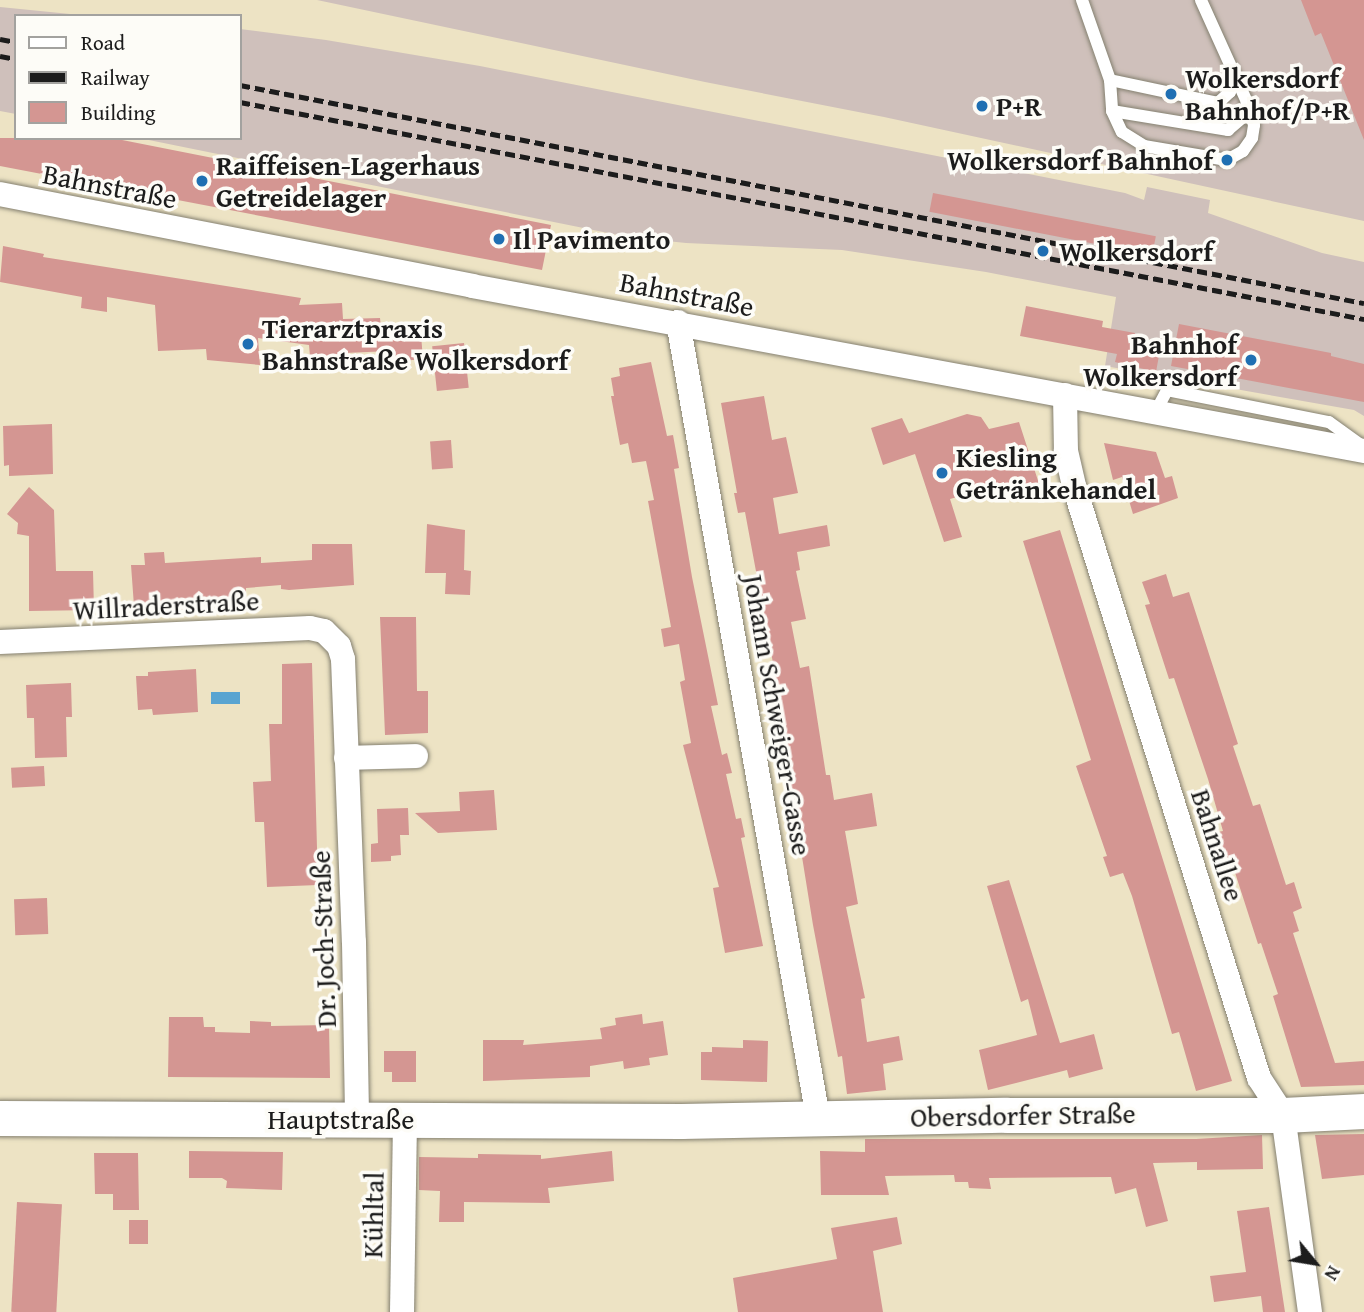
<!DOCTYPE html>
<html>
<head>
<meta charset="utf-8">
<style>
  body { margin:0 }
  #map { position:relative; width:1364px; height:1312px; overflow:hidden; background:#ede3c4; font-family:"Gentium Book Plus",serif }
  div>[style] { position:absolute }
  .industrial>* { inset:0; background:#cfc0bb }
  .water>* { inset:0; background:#59a4d1; transform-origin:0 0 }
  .building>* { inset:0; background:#d49692; transform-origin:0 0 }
  .roads { filter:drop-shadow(0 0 2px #848070) drop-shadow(0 0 2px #848070) }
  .service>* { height:12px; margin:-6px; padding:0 6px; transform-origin:6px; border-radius:6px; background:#fff }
  .minor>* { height:24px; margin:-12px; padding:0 12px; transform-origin:12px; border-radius:12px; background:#fff }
  .secondary>* { height:35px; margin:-17.5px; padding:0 17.5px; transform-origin:17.5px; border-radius:17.5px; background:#fff }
  .rail>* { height:5px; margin-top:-2.5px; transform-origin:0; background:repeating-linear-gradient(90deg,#1c1c1c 0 10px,transparent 0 15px) }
  .dots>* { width:19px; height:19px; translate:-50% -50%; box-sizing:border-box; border:4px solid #fdfcf7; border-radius:50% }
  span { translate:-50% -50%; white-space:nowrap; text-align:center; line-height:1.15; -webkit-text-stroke:7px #fdfcf7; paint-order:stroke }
  .poi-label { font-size:28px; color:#1c1c1c; font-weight:700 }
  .left { translate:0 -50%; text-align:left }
  .right { translate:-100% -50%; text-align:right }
  .street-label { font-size:28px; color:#1c1c1c }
  .legend { position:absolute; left:14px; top:14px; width:228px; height:126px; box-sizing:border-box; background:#fdfcf7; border:2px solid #a3a29f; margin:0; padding:9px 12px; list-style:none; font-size:21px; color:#1c1c1c }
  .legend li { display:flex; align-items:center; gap:14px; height:35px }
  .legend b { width:35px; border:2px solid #a3a29f }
  .north { position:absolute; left:1280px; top:1228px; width:70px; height:70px; -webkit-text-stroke:5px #fdfcf7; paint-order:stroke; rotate:120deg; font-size:19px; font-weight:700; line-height:28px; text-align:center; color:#1c1c1c }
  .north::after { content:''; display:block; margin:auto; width:24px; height:32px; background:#1c1c1c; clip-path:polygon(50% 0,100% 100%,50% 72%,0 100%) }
</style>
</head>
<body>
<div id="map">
  <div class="industrial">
    <i style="clip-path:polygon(317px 0,1364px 0,1364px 221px,884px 117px,705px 82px)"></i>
    <i style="clip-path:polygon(0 7px,90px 16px,16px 16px,16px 114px,0 111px)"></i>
    <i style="clip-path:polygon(240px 29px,326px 40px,480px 66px,1125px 193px,1144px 200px,1147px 187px,1210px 200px,1208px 213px,1322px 253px,1364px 262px,1364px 416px,1354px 410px,1105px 366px,1116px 297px,986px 272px,842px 250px,686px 243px,628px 237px,139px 138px,240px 138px)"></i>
  </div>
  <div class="water">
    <i style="left:240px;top:692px;width:12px;height:29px;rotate:90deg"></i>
  </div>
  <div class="building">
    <i style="clip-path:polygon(1301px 0,1364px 0,1364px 140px,1321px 33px,1315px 36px)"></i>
    <i style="clip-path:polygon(0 138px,112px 138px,551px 225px,542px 270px,0 166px)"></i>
    <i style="left:933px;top:193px;width:227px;height:19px;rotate:11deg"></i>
    <i style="clip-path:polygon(3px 246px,44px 254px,43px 257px,301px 298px,299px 305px,342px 303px,343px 319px,380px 318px,381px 327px,420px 323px,423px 359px,392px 362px,391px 351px,344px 353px,345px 365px,311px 368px,309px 345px,258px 338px,260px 365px,207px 360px,206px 349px,158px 351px,155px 305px,107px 297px,107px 312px,81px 308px,82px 297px,0 282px)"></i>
    <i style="clip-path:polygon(1026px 306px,1103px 321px,1102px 327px,1135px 333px,1133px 346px,1160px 350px,1156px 372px,1115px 362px,1117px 354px,1020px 336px)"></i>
    <i style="clip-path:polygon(1179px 324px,1331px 353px,1331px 356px,1364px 364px,1364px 402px,1171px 366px)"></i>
    <i style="left:464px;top:343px;width:45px;height:32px;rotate:84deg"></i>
    <i style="clip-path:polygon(651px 362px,667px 436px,673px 435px,679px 468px,674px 469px,692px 577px,718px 705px,711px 706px,722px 755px,727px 753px,732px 773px,726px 774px,736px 819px,741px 818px,745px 837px,741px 838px,763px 946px,725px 953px,713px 888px,719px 887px,683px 745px,691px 743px,680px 682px,685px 680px,679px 644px,664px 647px,661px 629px,671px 627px,648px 501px,654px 500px,646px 461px,632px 463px,628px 443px,620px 445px,611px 396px,614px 396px,611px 378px,620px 376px,619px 368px)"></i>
    <i style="clip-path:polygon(764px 396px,772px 440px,786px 437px,798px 493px,773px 498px,779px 534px,827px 525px,829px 537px,830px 546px,797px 552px,800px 570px,796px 571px,806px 619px,791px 622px,800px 668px,809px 666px,826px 775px,830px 775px,834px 800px,872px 793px,877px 826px,845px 831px,858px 904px,846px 907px,865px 998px,861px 999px,867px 1042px,899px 1036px,903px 1060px,883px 1064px,886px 1090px,847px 1094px,842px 1056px,838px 1057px,813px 925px,784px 745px,788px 744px,745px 512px,738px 513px,734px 493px,737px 493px,721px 403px)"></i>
    <i style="clip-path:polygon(967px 414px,981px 417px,989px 429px,1019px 422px,1042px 493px,1018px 500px,1016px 490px,1002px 493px,1000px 485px,950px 499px,962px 537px,944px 542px,915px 454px,883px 465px,871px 428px,902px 418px,909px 433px)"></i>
    <i style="clip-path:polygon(52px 424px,53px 474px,9px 476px,9px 465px,4px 466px,3px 426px)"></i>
    <i style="left:451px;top:440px;width:28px;height:21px;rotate:86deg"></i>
    <i style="clip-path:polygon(1104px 443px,1156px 452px,1165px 478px,1172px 476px,1178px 498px,1133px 514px,1122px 477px,1113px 480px)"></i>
    <i style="clip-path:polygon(29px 487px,54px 510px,56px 571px,93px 571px,94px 610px,29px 611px,29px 536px,17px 534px,18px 523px,7px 514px)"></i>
    <i style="clip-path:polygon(427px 524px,465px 530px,464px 570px,471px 571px,470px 595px,445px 594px,446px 573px,425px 573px)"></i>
    <i style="clip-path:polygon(1060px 530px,1232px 1081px,1196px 1091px,1179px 1032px,1172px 1034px,1132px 896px,1123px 873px,1110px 877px,1103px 857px,1107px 856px,1076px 766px,1091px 760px,1023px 541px)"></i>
    <i style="clip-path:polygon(312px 544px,352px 544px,354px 585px,289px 590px,281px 589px,281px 585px,246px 588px,246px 598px,232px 599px,232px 603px,134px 606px,131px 565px,145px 565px,144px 553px,164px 552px,165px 563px,261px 557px,261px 563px,312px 560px)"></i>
    <i style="clip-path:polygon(1166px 574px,1173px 597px,1189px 592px,1238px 744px,1233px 746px,1253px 806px,1260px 804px,1286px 885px,1294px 882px,1302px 908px,1293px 912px,1299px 931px,1293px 933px,1335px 1063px,1364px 1061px,1364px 1085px,1301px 1087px,1273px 996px,1278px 994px,1261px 943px,1258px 944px,1230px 857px,1226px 858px,1218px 832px,1223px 831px,1208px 779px,1174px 678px,1169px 679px,1145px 605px,1150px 604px,1142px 582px)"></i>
    <i style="clip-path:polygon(380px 617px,416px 617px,417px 691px,428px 691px,428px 733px,385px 735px)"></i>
    <i style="clip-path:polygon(312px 663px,318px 885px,267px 887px,264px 822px,255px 822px,253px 782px,271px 781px,269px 724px,282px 724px,282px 664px)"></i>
    <i style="clip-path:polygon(196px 669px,198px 712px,153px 715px,152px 709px,138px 710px,136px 676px,148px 676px,148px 672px)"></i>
    <i style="clip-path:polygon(71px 683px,72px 717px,66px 717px,67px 757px,35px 758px,34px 718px,27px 718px,26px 685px)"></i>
    <i style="left:44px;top:766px;width:20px;height:33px;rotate:87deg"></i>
    <i style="clip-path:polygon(494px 790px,497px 830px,438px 833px,415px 813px,460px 811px,459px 792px)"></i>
    <i style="clip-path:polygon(408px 808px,409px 835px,400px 835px,401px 855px,391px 856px,391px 861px,371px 862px,371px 844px,378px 843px,377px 809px)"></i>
    <i style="clip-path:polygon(1009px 880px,1060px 1043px,1094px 1034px,1103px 1069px,1069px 1078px,1067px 1070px,988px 1090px,979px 1050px,1037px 1035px,1028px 999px,1021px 1002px,987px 886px)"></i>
    <i style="left:47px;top:898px;width:36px;height:33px;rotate:88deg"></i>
    <i style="clip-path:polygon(642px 1014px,643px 1024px,663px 1021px,668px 1055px,649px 1058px,650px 1065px,624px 1069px,623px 1061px,590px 1066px,590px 1077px,483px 1081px,483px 1040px,524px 1040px,523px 1045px,602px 1039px,600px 1028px,616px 1025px,615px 1018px)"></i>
    <i style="clip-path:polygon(169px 1017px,203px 1017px,204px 1027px,215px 1027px,215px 1032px,250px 1033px,250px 1021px,271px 1022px,271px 1026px,329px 1025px,330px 1078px,168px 1077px)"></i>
    <i style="clip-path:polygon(743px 1040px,768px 1041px,767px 1082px,701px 1080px,701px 1052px,712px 1052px,712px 1047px,743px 1048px)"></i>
    <i style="clip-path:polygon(384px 1051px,416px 1051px,416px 1082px,392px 1082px,392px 1072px,384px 1072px)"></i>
    <i style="clip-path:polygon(1364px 1134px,1364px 1175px,1322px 1179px,1315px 1135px)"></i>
    <i style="clip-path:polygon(1262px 1135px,1263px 1169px,1197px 1170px,1197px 1162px,1153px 1163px,1168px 1221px,1146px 1227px,1136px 1188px,1115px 1194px,1111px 1177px,989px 1178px,991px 1189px,969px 1188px,968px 1182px,955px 1182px,954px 1175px,885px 1176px,889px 1195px,821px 1195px,820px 1151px,865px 1152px,865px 1139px,1196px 1139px)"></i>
    <i style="clip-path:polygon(189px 1151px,283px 1152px,282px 1190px,226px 1188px,227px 1181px,222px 1178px,189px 1178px)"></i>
    <i style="clip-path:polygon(612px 1151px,614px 1181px,548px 1188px,550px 1203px,464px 1202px,464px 1222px,439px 1222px,440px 1191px,419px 1190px,419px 1157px,478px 1158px,478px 1154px,541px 1155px,541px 1159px)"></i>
    <i style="clip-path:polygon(94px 1153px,138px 1153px,139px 1210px,113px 1210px,113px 1194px,95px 1194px)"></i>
    <i style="left:17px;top:1202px;width:45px;height:110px;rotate:3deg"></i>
    <i style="clip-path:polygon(1269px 1207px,1285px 1312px,1263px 1312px,1261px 1296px,1214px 1302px,1210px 1276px,1246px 1272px,1237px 1211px)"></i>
    <i style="clip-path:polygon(897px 1217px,902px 1244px,873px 1251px,883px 1312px,738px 1312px,733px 1278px,837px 1259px,831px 1228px)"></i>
    <i style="left:129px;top:1220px;width:19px;height:24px"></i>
  </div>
  <div class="roads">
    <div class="service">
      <i style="left:1082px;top:0;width:85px;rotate:70.7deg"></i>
      <i style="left:1110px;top:80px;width:31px;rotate:86deg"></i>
      <i style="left:1112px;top:111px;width:23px;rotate:65deg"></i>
      <i style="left:1122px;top:132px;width:26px;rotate:32deg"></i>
      <i style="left:1144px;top:146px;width:84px;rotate:9.6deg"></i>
      <i style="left:1227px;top:160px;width:18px;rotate:-29deg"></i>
      <i style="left:1243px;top:151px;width:16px;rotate:-55deg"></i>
      <i style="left:1252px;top:138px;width:13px;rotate:-81deg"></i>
      <i style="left:1254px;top:125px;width:24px;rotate:-107deg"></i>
      <i style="left:1247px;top:102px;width:112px;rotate:-114.3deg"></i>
      <i style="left:1110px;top:80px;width:110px;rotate:12deg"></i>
      <i style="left:1218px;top:103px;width:16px;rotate:-43deg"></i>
      <i style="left:1230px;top:92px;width:18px;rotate:-74deg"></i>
      <i style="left:1112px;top:111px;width:118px;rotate:9.3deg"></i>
      <i style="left:1228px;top:130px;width:20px;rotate:-41deg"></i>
      <i style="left:1243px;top:117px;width:16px;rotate:-75deg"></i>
      <i style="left:1156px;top:411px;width:24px;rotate:-62deg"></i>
      <i style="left:1167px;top:390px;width:165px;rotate:11.2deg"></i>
      <i style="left:1329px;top:422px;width:39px;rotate:36deg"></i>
    </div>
    <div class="minor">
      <i style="left:0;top:194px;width:481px;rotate:11deg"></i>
      <i style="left:472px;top:286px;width:907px;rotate:10.48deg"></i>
      <i style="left:678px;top:322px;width:808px;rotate:80.02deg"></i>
      <i style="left:1065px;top:395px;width:56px;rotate:89deg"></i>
      <i style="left:1066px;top:451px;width:39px;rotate:77deg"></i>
      <i style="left:1075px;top:489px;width:617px;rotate:72.65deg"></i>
      <i style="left:1259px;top:1078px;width:44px;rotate:57deg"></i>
      <i style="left:1283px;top:1115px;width:199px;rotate:82.2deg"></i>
      <i style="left:0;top:642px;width:310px;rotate:-2.6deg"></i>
      <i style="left:310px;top:628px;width:14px;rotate:12deg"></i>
      <i style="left:324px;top:631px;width:21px;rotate:45deg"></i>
      <i style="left:339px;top:646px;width:14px;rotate:73deg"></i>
      <i style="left:343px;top:659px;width:283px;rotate:87.8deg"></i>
      <i style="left:354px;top:942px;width:177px;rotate:89deg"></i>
      <i style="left:346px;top:758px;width:70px;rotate:-1.6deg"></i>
      <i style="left:402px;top:1312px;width:193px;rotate:-89.1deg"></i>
    </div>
    <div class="secondary">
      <i style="left:0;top:1118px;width:681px;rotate:0.25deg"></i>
      <i style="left:681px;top:1121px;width:326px;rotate:-1.1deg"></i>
      <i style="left:1007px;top:1115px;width:276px"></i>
      <i style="left:1283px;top:1115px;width:81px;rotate:-2.8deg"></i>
    </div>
  </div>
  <div class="rail">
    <i style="left:0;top:39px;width:16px;rotate:11deg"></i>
    <i style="left:0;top:56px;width:16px;rotate:11deg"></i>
    <i style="left:240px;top:85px;width:1145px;rotate:10.98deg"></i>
    <i style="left:240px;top:102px;width:1145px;rotate:10.93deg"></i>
  </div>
  <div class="dots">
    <i style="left:1171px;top:94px;background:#1f6fb2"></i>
    <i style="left:982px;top:106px;background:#1f6fb2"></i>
    <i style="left:1227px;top:160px;background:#1f6fb2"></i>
    <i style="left:202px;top:181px;background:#1f6fb2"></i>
    <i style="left:499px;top:239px;background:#1f6fb2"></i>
    <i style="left:1043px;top:251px;background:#1f6fb2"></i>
    <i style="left:248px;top:344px;background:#1f6fb2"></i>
    <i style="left:1251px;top:360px;background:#1f6fb2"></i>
    <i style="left:942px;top:473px;background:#1f6fb2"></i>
  </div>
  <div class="poi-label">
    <span class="left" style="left:1185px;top:94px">Wolkersdorf<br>Bahnhof/P+R</span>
    <span class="left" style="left:996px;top:106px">P+R</span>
    <span class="right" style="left:1213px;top:160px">Wolkersdorf Bahnhof</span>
    <span class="left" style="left:216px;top:181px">Raiffeisen-Lagerhaus<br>Getreidelager</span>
    <span class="left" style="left:513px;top:239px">Il Pavimento</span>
    <span class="left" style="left:1059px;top:251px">Wolkersdorf</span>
    <span class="left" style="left:262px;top:344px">Tierarztpraxis<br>Bahnstraße Wolkersdorf</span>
    <span class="right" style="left:1237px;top:360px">Bahnhof<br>Wolkersdorf</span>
    <span class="left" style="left:956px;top:473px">Kiesling<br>Getränkehandel</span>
  </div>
  <div class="street-label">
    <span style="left:110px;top:186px;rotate:11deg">Bahnstraße</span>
    <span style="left:687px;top:294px;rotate:11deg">Bahnstraße</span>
    <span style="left:166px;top:605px;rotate:-3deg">Willraderstraße</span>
    <span style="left:778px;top:715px;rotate:80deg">Johann Schweiger-Gasse</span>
    <span style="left:1218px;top:845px;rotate:72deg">Bahnallee</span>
    <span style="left:323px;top:939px;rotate:-92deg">Dr. Joch-Straße</span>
    <span style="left:1023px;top:1115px;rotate:-1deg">Obersdorfer Straße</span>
    <span style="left:341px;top:1119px">Hauptstraße</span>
    <span style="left:373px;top:1215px;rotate:-89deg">Kühltal</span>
  </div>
  <ul class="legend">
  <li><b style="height:9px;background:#fff"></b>Road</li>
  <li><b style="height:9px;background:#1c1c1c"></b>Railway</li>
  <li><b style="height:19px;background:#d49692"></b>Building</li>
  </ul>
  <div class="north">N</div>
</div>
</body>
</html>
